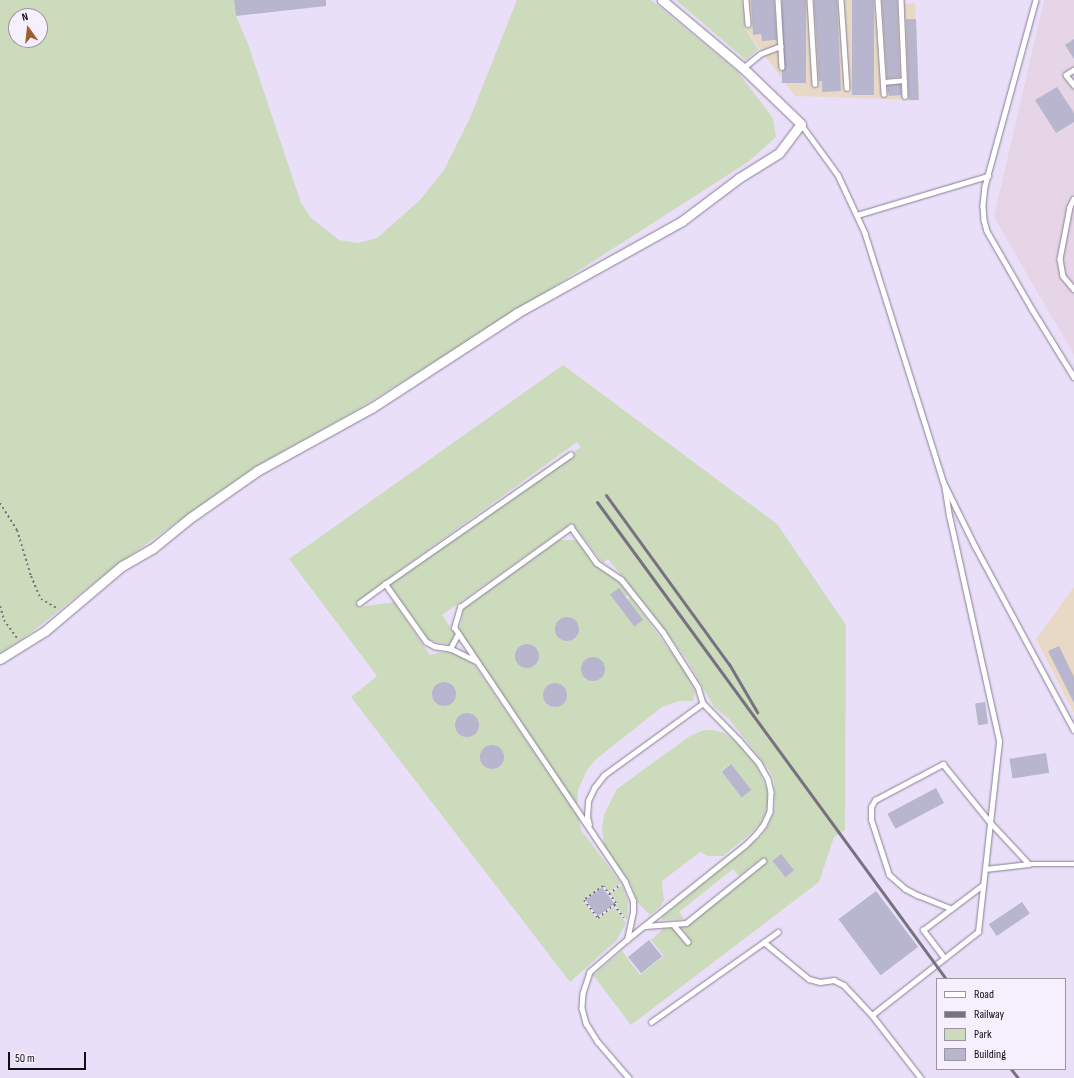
<!DOCTYPE html>
<html>
<head>
<meta charset="utf-8">
<style>
  body { margin:0 }
  #map { position:relative; width:1074px; height:1078px; overflow:hidden; background:#eadff8; font-family:"Sofia Sans Condensed",sans-serif }
  div>[style] { position:absolute }
  .commercial>* { inset:0; background:#e5d5e6 }
  .industrial>* { inset:0; background:#e7d9c6 }
  .green>* { inset:0; background:#cbdbbb }
  .building>* { inset:0; background:#b8b5ce; transform-origin:0 0 }
  .round { border-radius:50% }
  .path>* { height:2px; margin-top:-1px; transform-origin:0; background:repeating-linear-gradient(90deg,#797282 0 2px,transparent 0 5px) }
  .roads { filter:drop-shadow(0 0 1px #877e94) drop-shadow(0 0 1px #877e94) }
  .service>* { height:4.5px; margin:-2.25px; padding:0 2.25px; transform-origin:2.25px; border-radius:2.25px; background:#fff }
  .minor>* { height:9px; margin:-4.5px; padding:0 4.5px; transform-origin:4.5px; border-radius:4.5px; background:#fff }
  .rail>* { height:3px; margin:-1.5px; padding:0 1.5px; transform-origin:1.5px; border-radius:1.5px; background:#787181 }
  span { translate:-50% -50%; white-space:nowrap; text-align:center; line-height:1.15; -webkit-text-stroke:4px #f5effe; paint-order:stroke }
  .legend { position:absolute; left:936px; top:978px; width:130px; height:92px; box-sizing:border-box; background:#f5effe; border:1px solid #9a95a1; margin:0; padding:5px 7px; list-style:none; font-size:12px; color:#110e16 }
  .legend li { display:flex; align-items:center; gap:8px; height:20px }
  .legend b { width:20px; border:1px solid #9a95a1 }
  .north { position:absolute; left:8px; top:8px; width:40px; height:40px; box-sizing:border-box; background:#f5effe; border:1px solid #9a95a1; border-radius:50%; rotate:345deg; font-size:11px; font-weight:700; line-height:16px; text-align:center; color:#110e16 }
  .north::after { content:''; display:block; margin:auto; width:14px; height:18px; background:#9f5d2b; clip-path:polygon(50% 0,100% 100%,50% 72%,0 100%) }
  .scale { position:absolute; left:8px; top:1052px; width:78px; height:18px; box-sizing:border-box; border:2px solid #110e16; border-top:0; padding-left:5px; font-size:12px; line-height:14px; white-space:nowrap; color:#110e16; -webkit-text-stroke:3px #f5effe; paint-order:stroke }
</style>
</head>
<body>
<div id="map">
  <div class="commercial">
    <i style="clip-path:polygon(1044px 0,1074px 0,1074px 355px,994px 217px)"></i>
  </div>
  <div class="industrial">
    <i style="clip-path:polygon(741px 0,905px 0,905px 4px,915px 3px,919px 100px,795px 96px,745px 29px)"></i>
    <i style="clip-path:polygon(1074px 587px,1074px 713px,1036px 639px)"></i>
  </div>
  <div class="green">
    <i style="clip-path:polygon(evenodd,0 0,234px 0,236px 16px,248px 44px,301px 203px,311px 218px,339px 240px,358px 243px,377px 238px,420px 200px,444px 170px,470px 118px,517px 0,651px 0,737px 71px,773px 118px,776px 137px,748px 162px,486px 330px,355px 411px,250px 470px,114px 567px,24px 638px,0 653px,0 0,16px 16px,40px 16px,40px 40px,16px 40px,16px 16px)"></i>
    <i style="clip-path:polygon(676px 0,741px 0,745px 29px,758px 49px,746px 60px)"></i>
    <i style="clip-path:polygon(evenodd,563px 365px,777px 524px,846px 625px,845px 830px,834px 837px,819px 882px,631px 1025px,593px 975px,622px 951px,640px 975px,664px 956px,651px 940px,664px 928px,672px 928px,686px 945px,691px 941px,681px 927px,684px 927px,766px 862px,762px 858px,739px 876px,733px 869px,679px 912px,684px 919px,663px 920px,661px 918px,761px 836px,768px 826px,775px 809px,774px 780px,769px 770px,729px 719px,714px 707px,687px 660px,644px 603px,608px 559px,603px 563px,572px 523px,442px 615px,455px 634px,450px 645px,429px 640px,389px 584px,581px 447px,577px 442px,356px 602px,359px 607px,394px 602px,430px 655px,442px 652px,456px 653px,473px 663px,579px 818px,581px 830px,621px 883px,609px 892px,603px 885px,583px 900px,597px 919px,614px 907px,626px 923px,616px 941px,570px 982px,351px 697px,377px 676px,289px 559px,563px 365px,441px 683px,449px 684px,455px 691px,454px 699px,446px 706px,438px 704px,432px 696px,434px 688px,441px 683px,563px 365px,467px 713px,476px 718px,478px 724px,476px 732px,469px 736px,463px 736px,458px 732px,455px 724px,459px 717px,467px 713px,563px 365px,490px 746px,498px 747px,504px 756px,501px 764px,494px 769px,486px 767px,480px 758px,483px 750px,490px 746px,563px 365px,781px 855px,794px 870px,786px 877px,773px 861px,781px 855px)"></i>
    <i style="clip-path:polygon(evenodd,559px 540px,577px 540px,594px 564px,621px 584px,687px 674px,695px 692px,693px 701px,679px 701px,662px 707px,595px 760px,587px 770px,578px 790px,577px 806px,459px 632px,464px 608px,559px 540px,619px 589px,625px 597px,628px 595px,630px 597px,627px 599px,635px 626px,611px 595px,619px 589px,559px 540px,565px 618px,573px 619px,579px 626px,577px 636px,570px 641px,561px 639px,556px 633px,557px 624px,565px 618px,559px 540px,527px 644px,537px 649px,539px 657px,535px 665px,528px 668px,518px 663px,516px 655px,519px 648px,527px 644px,559px 540px,593px 657px,601px 660px,605px 667px,601px 677px,594px 680px,586px 677px,582px 670px,585px 660px,593px 657px,559px 540px,552px 684px,562px 687px,566px 694px,564px 702px,557px 707px,549px 706px,543px 697px,545px 689px,552px 684px)"></i>
    <i style="clip-path:polygon(evenodd,704px 730px,714px 730px,724px 733px,736px 742px,756px 765px,767px 788px,768px 803px,765px 814px,760px 824px,751px 833px,723px 856px,708px 856px,700px 852px,662px 881px,664px 900px,661px 906px,650px 915px,637px 902px,631px 884px,604px 845px,602px 829px,604px 815px,617px 789px,690px 736px,704px 730px,730px 764px,750px 790px,742px 797px,721px 771px,730px 764px)"></i>
    <i style="clip-path:polygon(622px 885px,628px 901px,627px 920px,615px 905px,618px 904px,610px 894px)"></i>
  </div>
  <div class="building">
    <i style="clip-path:polygon(234px 0,326px 0,326px 6px,236px 16px)"></i>
    <i style="clip-path:polygon(751px 0,774px 0,777px 40px,762px 41px,761px 34px,753px 35px)"></i>
    <i style="left:782px;top:0;width:24px;height:83px"></i>
    <i style="clip-path:polygon(814px 0,837px 0,841px 91px,822px 92px,822px 81px,819px 81px)"></i>
    <i style="left:852px;top:0;width:22px;height:95px"></i>
    <i style="clip-path:polygon(882px 0,897px 0,900px 77px,887px 78px)"></i>
    <i style="left:916px;top:19px;width:81px;height:10px;rotate:88deg"></i>
    <i style="clip-path:polygon(1074px 39px,1074px 59px,1065px 45px)"></i>
    <i style="clip-path:polygon(901px 84px,901px 95px,889px 96px,887px 85px)"></i>
    <i style="clip-path:polygon(1057px 87px,1074px 113px,1074px 122px,1056px 133px,1035px 100px)"></i>
    <i style="left:619px;top:588px;width:40px;height:11px;rotate:53deg"></i>
    <i class="round" style="left:555px;top:617px;width:24px;height:24px"></i>
    <i class="round" style="left:515px;top:644px;width:24px;height:24px"></i>
    <i style="clip-path:polygon(1059px 646px,1074px 677px,1074px 703px,1048px 651px)"></i>
    <i class="round" style="left:581px;top:657px;width:24px;height:24px"></i>
    <i class="round" style="left:432px;top:682px;width:24px;height:24px"></i>
    <i class="round" style="left:543px;top:683px;width:24px;height:24px"></i>
    <i style="left:985px;top:702px;width:22px;height:10px;rotate:82deg"></i>
    <i class="round" style="left:455px;top:713px;width:24px;height:24px"></i>
    <i class="round" style="left:480px;top:745px;width:24px;height:24px"></i>
    <i style="left:1046px;top:753px;width:20px;height:37px;rotate:81deg"></i>
    <i style="left:731px;top:764px;width:33px;height:12px;rotate:52deg"></i>
    <i style="left:936px;top:788px;width:17px;height:55px;rotate:62deg"></i>
    <i style="left:781px;top:854px;width:21px;height:11px;rotate:51deg"></i>
    <i style="left:602px;top:887px;width:21px;height:21px;rotate:53deg"></i>
    <i style="left:876px;top:891px;width:70px;height:47px;rotate:53deg"></i>
    <i style="left:1022px;top:902px;width:14px;height:40px;rotate:56deg"></i>
    <i style="left:649px;top:940px;width:21px;height:27px;rotate:51deg"></i>
  </div>
  <div class="path">
    <i style="left:0;top:503px;width:32px;rotate:58deg"></i>
    <i style="left:17px;top:530px;width:48px;rotate:73.1deg"></i>
    <i style="left:31px;top:576px;width:25px;rotate:67deg"></i>
    <i style="left:41px;top:599px;width:20px;rotate:30deg"></i>
    <i style="left:0;top:606px;width:15px;rotate:74deg"></i>
    <i style="left:4px;top:620px;width:22px;rotate:54deg"></i>
    <i style="left:609px;top:894px;width:13px;rotate:-39deg"></i>
    <i style="left:614px;top:905px;width:3px;rotate:-45deg"></i>
    <i style="left:616px;top:903px;width:21px;rotate:-127deg"></i>
    <i style="left:603px;top:886px;width:24px;rotate:144deg"></i>
    <i style="left:584px;top:900px;width:23px;rotate:52deg"></i>
    <i style="left:598px;top:918px;width:21px;rotate:-39deg"></i>
    <i style="left:614px;top:905px;width:16px;rotate:52deg"></i>
  </div>
  <div class="roads">
    <div class="service">
      <i style="left:746px;top:0;width:24px;rotate:85deg"></i>
      <i style="left:778px;top:0;width:67px;rotate:86.6deg"></i>
      <i style="left:810px;top:0;width:84px;rotate:86.6deg"></i>
      <i style="left:841px;top:0;width:88px;rotate:86.1deg"></i>
      <i style="left:878px;top:0;width:94px;rotate:86.3deg"></i>
      <i style="left:901px;top:0;width:96px;rotate:87.6deg"></i>
      <i style="left:1036px;top:0;width:193px;rotate:105.3deg"></i>
      <i style="left:985px;top:186px;width:20px;rotate:96deg"></i>
      <i style="left:983px;top:206px;width:14px;rotate:86deg"></i>
      <i style="left:984px;top:220px;width:11px;rotate:75deg"></i>
      <i style="left:987px;top:231px;width:90px;rotate:60deg"></i>
      <i style="left:1032px;top:309px;width:80px;rotate:58.3deg"></i>
      <i style="left:743px;top:68px;width:22px;rotate:-39deg"></i>
      <i style="left:760px;top:54px;width:22px;rotate:-21deg"></i>
      <i style="left:1074px;top:70px;width:9px;rotate:148deg"></i>
      <i style="left:1066px;top:75px;width:13px;rotate:51deg"></i>
      <i style="left:883px;top:82px;width:21px;rotate:-5deg"></i>
      <i style="left:801px;top:124px;width:63px;rotate:54deg"></i>
      <i style="left:838px;top:175px;width:64px;rotate:65deg"></i>
      <i style="left:865px;top:233px;width:260px;rotate:72.5deg"></i>
      <i style="left:943px;top:481px;width:72px;rotate:63.8deg"></i>
      <i style="left:975px;top:546px;width:209px;rotate:61.7deg"></i>
      <i style="left:1074px;top:199px;width:9px;rotate:117deg"></i>
      <i style="left:1070px;top:207px;width:53px;rotate:100.9deg"></i>
      <i style="left:1060px;top:259px;width:17px;rotate:80deg"></i>
      <i style="left:1063px;top:276px;width:17px;rotate:50deg"></i>
      <i style="left:857px;top:215px;width:137px;rotate:-16.6deg"></i>
      <i style="left:359px;top:603px;width:32px;rotate:-36deg"></i>
      <i style="left:450px;top:649px;width:17px;rotate:-62deg"></i>
      <i style="left:475px;top:661px;width:28px;rotate:-154deg"></i>
      <i style="left:450px;top:649px;width:15px;rotate:-172deg"></i>
      <i style="left:435px;top:647px;width:10px;rotate:-151deg"></i>
      <i style="left:426px;top:642px;width:71px;rotate:-125.3deg"></i>
      <i style="left:385px;top:584px;width:226px;rotate:-34.9deg"></i>
      <i style="left:589px;top:825px;width:8px;rotate:-104deg"></i>
      <i style="left:587px;top:817px;width:16px;rotate:-86deg"></i>
      <i style="left:588px;top:801px;width:14px;rotate:-65deg"></i>
      <i style="left:594px;top:788px;width:16px;rotate:-52deg"></i>
      <i style="left:604px;top:775px;width:122px;rotate:-36deg"></i>
      <i style="left:985px;top:869px;width:44px;rotate:-6.5deg"></i>
      <i style="left:951px;top:909px;width:35px;rotate:-158deg"></i>
      <i style="left:918px;top:896px;width:15px;rotate:-152deg"></i>
      <i style="left:905px;top:889px;width:21px;rotate:-139deg"></i>
      <i style="left:889px;top:875px;width:58px;rotate:-108.1deg"></i>
      <i style="left:871px;top:820px;width:13px;rotate:-90deg"></i>
      <i style="left:871px;top:807px;width:8px;rotate:-60deg"></i>
      <i style="left:875px;top:800px;width:77px;rotate:-27.9deg"></i>
      <i style="left:943px;top:764px;width:75px;rotate:51deg"></i>
      <i style="left:990px;top:822px;width:57px;rotate:47.1deg"></i>
      <i style="left:1029px;top:864px;width:45px"></i>
      <i style="left:673px;top:924px;width:23px;rotate:50deg"></i>
      <i style="left:645px;top:926px;width:41px;rotate:-4.2deg"></i>
      <i style="left:686px;top:923px;width:99px;rotate:-38.8deg"></i>
      <i style="left:627px;top:940px;width:30px;rotate:-78deg"></i>
      <i style="left:633px;top:911px;width:10px;rotate:-90deg"></i>
      <i style="left:633px;top:901px;width:21px;rotate:-113deg"></i>
      <i style="left:625px;top:882px;width:306px;rotate:-123.9deg"></i>
      <i style="left:454px;top:628px;width:22px;rotate:-74deg"></i>
      <i style="left:460px;top:607px;width:137px;rotate:-35.8deg"></i>
      <i style="left:571px;top:527px;width:44px;rotate:54.2deg"></i>
      <i style="left:597px;top:563px;width:29px;rotate:34deg"></i>
      <i style="left:621px;top:579px;width:68px;rotate:51.6deg"></i>
      <i style="left:663px;top:632px;width:65px;rotate:57.5deg"></i>
      <i style="left:698px;top:687px;width:17px;rotate:73deg"></i>
      <i style="left:703px;top:703px;width:52px;rotate:45.8deg"></i>
      <i style="left:739px;top:740px;width:30px;rotate:49deg"></i>
      <i style="left:759px;top:763px;width:18px;rotate:61deg"></i>
      <i style="left:768px;top:779px;width:13px;rotate:77deg"></i>
      <i style="left:771px;top:792px;width:20px;rotate:93deg"></i>
      <i style="left:770px;top:812px;width:14px;rotate:115deg"></i>
      <i style="left:764px;top:825px;width:13px;rotate:129deg"></i>
      <i style="left:756px;top:835px;width:14px;rotate:135deg"></i>
      <i style="left:746px;top:845px;width:152px;rotate:141.4deg"></i>
      <i style="left:627px;top:940px;width:49px;rotate:139.1deg"></i>
      <i style="left:590px;top:972px;width:22px;rotate:108deg"></i>
      <i style="left:583px;top:993px;width:15px;rotate:94deg"></i>
      <i style="left:582px;top:1008px;width:16px;rotate:75deg"></i>
      <i style="left:586px;top:1023px;width:22px;rotate:58deg"></i>
      <i style="left:598px;top:1042px;width:48px;rotate:49.3deg"></i>
      <i style="left:764px;top:942px;width:17px;rotate:-36deg"></i>
      <i style="left:944px;top:958px;width:35px;rotate:-127deg"></i>
      <i style="left:923px;top:930px;width:75px;rotate:-36.9deg"></i>
      <i style="left:872px;top:1015px;width:135px;rotate:-38.1deg"></i>
      <i style="left:978px;top:932px;width:192px;rotate:-83.7deg"></i>
      <i style="left:999px;top:741px;width:230px;rotate:-102.5deg"></i>
      <i style="left:949px;top:516px;width:30px;rotate:-99deg"></i>
      <i style="left:651px;top:1022px;width:138px;rotate:-35.3deg"></i>
      <i style="left:764px;top:942px;width:58px;rotate:39.4deg"></i>
      <i style="left:809px;top:979px;width:11px;rotate:15deg"></i>
      <i style="left:820px;top:982px;width:14px;rotate:-8deg"></i>
      <i style="left:834px;top:980px;width:11px;rotate:27deg"></i>
      <i style="left:844px;top:985px;width:41px;rotate:47deg"></i>
      <i style="left:872px;top:1015px;width:80px;rotate:52.1deg"></i>
    </div>
    <div class="minor">
      <i style="left:0;top:659px;width:53px;rotate:-31.9deg"></i>
      <i style="left:45px;top:631px;width:101px;rotate:-40.2deg"></i>
      <i style="left:122px;top:566px;width:34px;rotate:-30deg"></i>
      <i style="left:152px;top:549px;width:49px;rotate:-39.2deg"></i>
      <i style="left:190px;top:518px;width:82px;rotate:-35deg"></i>
      <i style="left:257px;top:471px;width:132px;rotate:-28.9deg"></i>
      <i style="left:373px;top:407px;width:172px;rotate:-33.1deg"></i>
      <i style="left:517px;top:313px;width:189px;rotate:-29.1deg"></i>
      <i style="left:682px;top:221px;width:71px;rotate:-37deg"></i>
      <i style="left:739px;top:178px;width:47px;rotate:-32deg"></i>
      <i style="left:779px;top:153px;width:36px;rotate:-53deg"></i>
      <i style="left:801px;top:124px;width:81px;rotate:-136deg"></i>
      <i style="left:743px;top:68px;width:106px;rotate:-140deg"></i>
    </div>
  </div>
  <div class="rail">
    <i style="left:606px;top:495px;width:209px;rotate:54deg"></i>
    <i style="left:729px;top:664px;width:56px;rotate:59.7deg"></i>
    <i style="left:597px;top:502px;width:591px;rotate:53.81deg"></i>
    <i style="left:1011px;top:1069px;width:11px;rotate:52deg"></i>
  </div>
  <ul class="legend">
  <li><b style="height:5px;background:#fff"></b>Road</li>
  <li><b style="height:5px;background:#787181"></b>Railway</li>
  <li><b style="height:11px;background:#cbdbbb"></b>Park</li>
  <li><b style="height:11px;background:#b8b5ce"></b>Building</li>
  </ul>
  <div class="north">N</div>
  <div class="scale">50 m</div>
</div>
</body>
</html>
